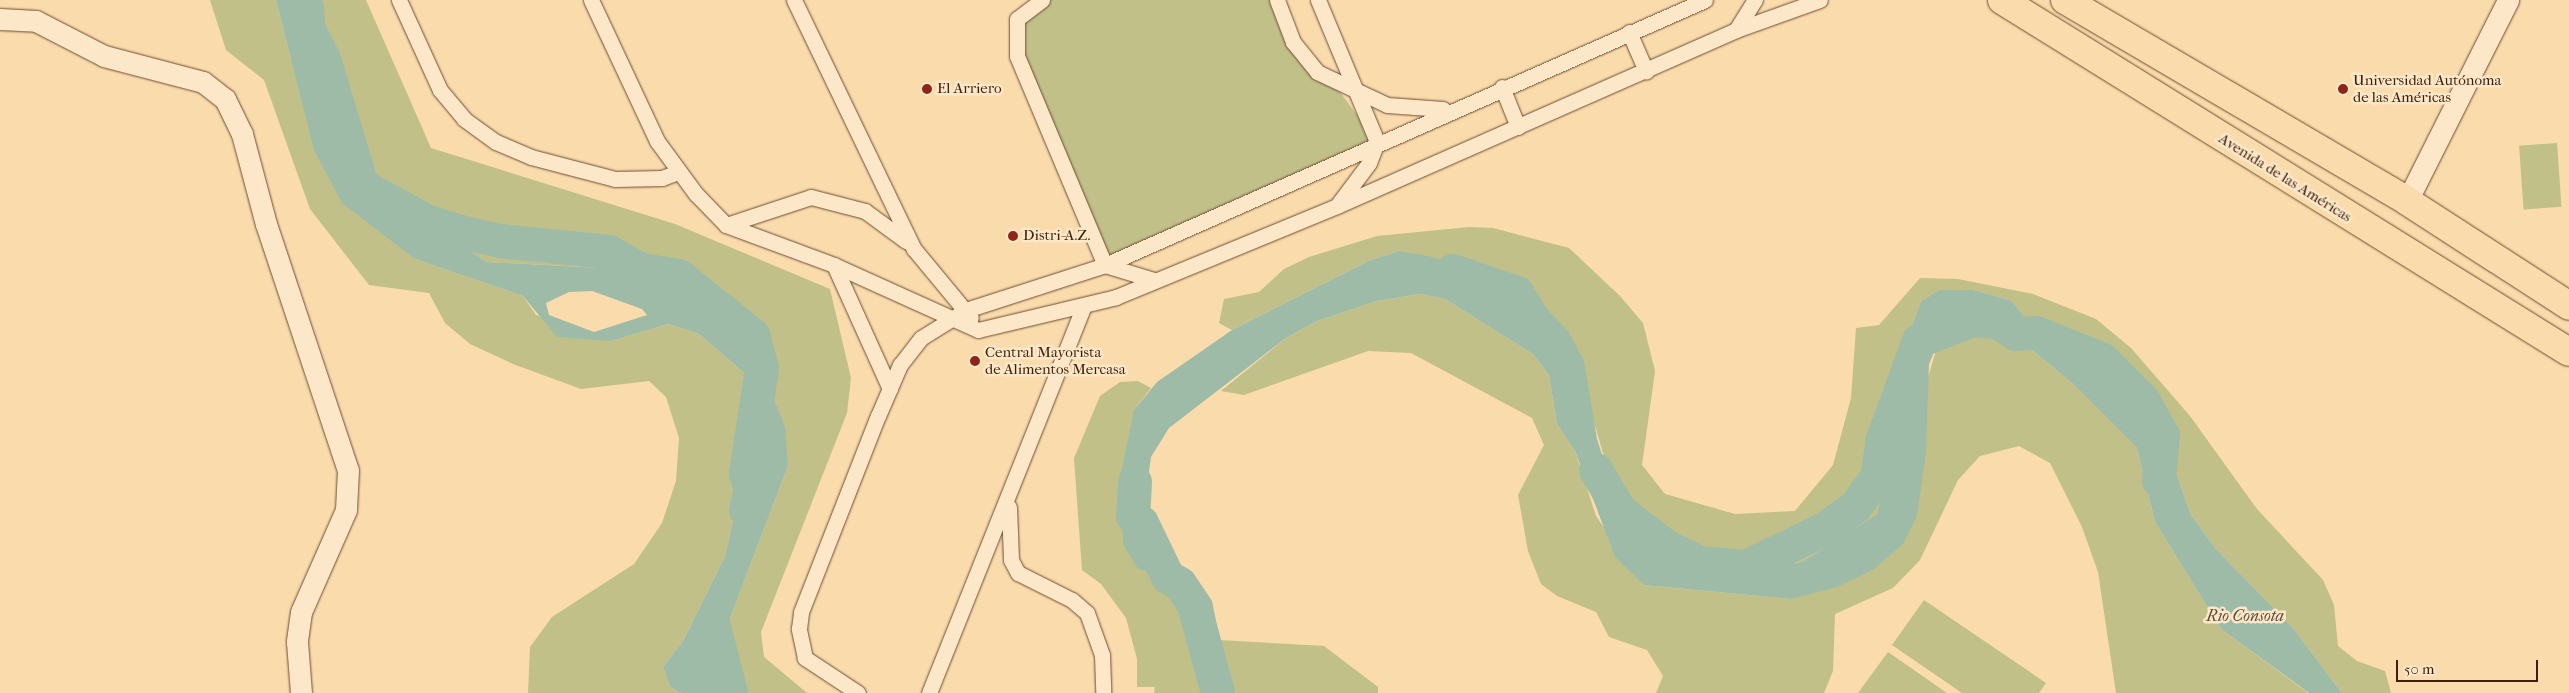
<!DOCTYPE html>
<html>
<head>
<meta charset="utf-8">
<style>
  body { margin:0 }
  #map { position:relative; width:2569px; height:693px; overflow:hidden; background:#fadbac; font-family:"IM FELL French Canon",serif }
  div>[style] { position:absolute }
  .green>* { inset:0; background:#c0c088; transform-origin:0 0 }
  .water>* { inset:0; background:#9ebba8 }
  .river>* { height:34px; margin:-17px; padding:0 17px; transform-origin:17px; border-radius:17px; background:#9ebba8 }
  .roads { filter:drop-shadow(0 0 1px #6e4c32) drop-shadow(0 0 1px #6e4c32) }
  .street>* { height:15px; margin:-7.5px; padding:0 7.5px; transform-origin:7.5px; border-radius:7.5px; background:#fce8c9 }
  .secondary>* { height:21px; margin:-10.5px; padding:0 10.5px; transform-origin:10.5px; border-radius:10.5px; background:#fce8c9 }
  .highway>* { height:28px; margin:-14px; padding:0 14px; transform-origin:14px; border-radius:14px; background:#fadbac }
  .dots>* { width:14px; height:14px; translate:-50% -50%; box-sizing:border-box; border:2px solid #fce8c9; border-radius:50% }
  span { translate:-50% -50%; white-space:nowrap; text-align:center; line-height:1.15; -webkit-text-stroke:5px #fce8c9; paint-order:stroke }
  .poi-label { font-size:15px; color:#3f1d0a }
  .left { translate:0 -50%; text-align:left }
  .street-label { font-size:15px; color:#3f1d0a }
  .water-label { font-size:16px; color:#5c4c39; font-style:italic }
  .scale { position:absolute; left:2396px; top:660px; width:142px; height:22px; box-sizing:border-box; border:2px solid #3f1d0a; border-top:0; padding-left:6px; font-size:15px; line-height:18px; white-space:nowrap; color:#3f1d0a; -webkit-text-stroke:4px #fce8c9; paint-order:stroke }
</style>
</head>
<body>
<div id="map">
  <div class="green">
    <i style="clip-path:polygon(210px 0,276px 0,291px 59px,415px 259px,523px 296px,536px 315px,611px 341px,668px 324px,699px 334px,750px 378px,749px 450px,725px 556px,683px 641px,663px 667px,670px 687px,681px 693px,528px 693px,530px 647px,552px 617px,634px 564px,662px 523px,676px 481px,679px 438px,666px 397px,649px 381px,581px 389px,513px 364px,470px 344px,445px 323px,429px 293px,369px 285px,310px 209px,264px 80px,226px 50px)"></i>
    <i style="clip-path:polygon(306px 0,366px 0,431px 148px,675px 224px,830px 289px,851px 378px,847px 413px,761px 632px,764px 657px,807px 693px,738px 693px,725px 669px,727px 626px,788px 466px,743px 341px,730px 318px,708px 298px,641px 270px,487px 262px,398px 203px,368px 179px,354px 156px,313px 57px)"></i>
    <i style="clip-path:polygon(1042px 0,1277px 0,1293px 41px,1334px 84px,1377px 142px,1105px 265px,1017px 56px,1017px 19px)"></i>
    <i style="left:2557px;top:143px;width:64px;height:38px;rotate:86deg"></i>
    <i style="clip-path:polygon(1469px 227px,1493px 228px,1569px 248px,1620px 296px,1643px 323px,1655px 371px,1642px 465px,1665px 494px,1735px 514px,1795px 511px,1833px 465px,1851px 398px,1856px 328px,1879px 325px,1920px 278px,1958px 279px,2033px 294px,2096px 319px,2131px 348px,2190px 416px,2257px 509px,2323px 580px,2334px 605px,2338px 646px,2357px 661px,2385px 671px,2391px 693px,2342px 693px,2293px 628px,2216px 549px,2191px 515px,2163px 436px,2130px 387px,2085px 341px,2066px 328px,2027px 320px,2012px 301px,1974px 290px,1939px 290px,1921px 301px,1899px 361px,1894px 436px,1877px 514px,1802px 562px,1746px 567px,1700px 563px,1636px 538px,1620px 511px,1591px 412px,1544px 306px,1517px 293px,1399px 251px,1368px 261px,1232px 330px,1219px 323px,1224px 299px,1259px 292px,1284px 269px,1309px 257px,1377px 236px)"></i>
    <i style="clip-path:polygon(1420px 294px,1445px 299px,1533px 354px,1549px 375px,1557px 424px,1575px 451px,1596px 516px,1644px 585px,1791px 599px,1873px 570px,1938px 343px,1954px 328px,1973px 320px,1998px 322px,2073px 384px,2137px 448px,2155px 522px,2221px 629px,2308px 693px,2116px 693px,2098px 572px,2082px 527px,2050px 463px,2019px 446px,1980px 456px,1958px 480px,1920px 560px,1893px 588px,1835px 614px,1833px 671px,1824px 693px,1656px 693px,1663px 676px,1647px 650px,1609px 637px,1596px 612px,1557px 596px,1541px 584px,1528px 551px,1518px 495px,1544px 445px,1532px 418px,1411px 353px,1368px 351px,1244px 395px,1221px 391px,1286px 338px,1317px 321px,1377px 301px)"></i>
    <i style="clip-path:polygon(1138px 381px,1151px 388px,1134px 410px,1138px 569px,1180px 584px,1194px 605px,1215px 693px,1154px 693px,1155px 687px,1137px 687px,1137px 659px,1126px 618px,1101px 584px,1082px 570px,1074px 458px,1100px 396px,1120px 382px)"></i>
    <i style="clip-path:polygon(1924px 600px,2046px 683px,2039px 693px,1962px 693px,1892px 645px)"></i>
    <i style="clip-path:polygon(1219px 640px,1324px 646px,1378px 687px,1378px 693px,1230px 693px)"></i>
    <i style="clip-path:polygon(1888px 652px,1947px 693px,1858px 693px)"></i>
  </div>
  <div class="water">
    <i style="clip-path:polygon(evenodd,276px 0,306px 0,313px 57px,354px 156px,368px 179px,398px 203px,487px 262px,641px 270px,708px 298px,730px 318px,762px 369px,785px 427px,788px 466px,727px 626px,725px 669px,738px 693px,681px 693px,670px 687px,663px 667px,683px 641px,725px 556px,749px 450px,750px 378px,699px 334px,668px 324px,611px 341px,557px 337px,523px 296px,415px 259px,342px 203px,314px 150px,276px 0,592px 291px,642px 309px,647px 315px,594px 332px,549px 315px,546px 303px,569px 292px,592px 291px)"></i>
    <i style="clip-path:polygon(1399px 251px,1433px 257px,1544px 306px,1568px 331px,1584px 361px,1597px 439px,1620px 511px,1636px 538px,1700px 563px,1746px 567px,1802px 562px,1877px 514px,1894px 436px,1899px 361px,1921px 301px,1939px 290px,1974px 290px,2012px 301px,2027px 320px,2072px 332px,2130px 387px,2163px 436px,2191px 515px,2216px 549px,2293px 628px,2342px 693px,2309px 693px,2221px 629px,2155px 522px,2137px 448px,2073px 384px,1998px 322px,1973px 320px,1954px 328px,1938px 343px,1929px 364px,1926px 451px,1917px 516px,1903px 544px,1873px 570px,1837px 587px,1791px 599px,1644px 585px,1615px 557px,1575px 451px,1557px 424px,1549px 375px,1533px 354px,1445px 299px,1420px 294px,1377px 301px,1317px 321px,1286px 338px,1169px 428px,1151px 457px,1142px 524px,1154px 544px,1195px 576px,1212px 601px,1230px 693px,1215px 693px,1194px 605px,1180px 584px,1138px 569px,1124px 546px,1118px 488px,1134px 410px,1157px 382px,1232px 330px,1368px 261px)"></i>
  </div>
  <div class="river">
    <i style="left:299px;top:0;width:11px;rotate:45deg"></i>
    <i style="left:307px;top:8px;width:20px;rotate:87deg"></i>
    <i style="left:308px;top:28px;width:35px;rotate:63deg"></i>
    <i style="left:324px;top:59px;width:133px;rotate:73.3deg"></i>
    <i style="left:362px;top:186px;width:75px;rotate:28.6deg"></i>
    <i style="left:428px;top:222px;width:34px;rotate:17deg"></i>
    <i style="left:461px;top:232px;width:39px;rotate:13deg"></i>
    <i style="left:499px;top:241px;width:111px;rotate:5.7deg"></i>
    <i style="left:609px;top:252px;width:37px;rotate:29deg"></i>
    <i style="left:641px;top:270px;width:38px;rotate:9deg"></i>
    <i style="left:679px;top:276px;width:95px;rotate:38.6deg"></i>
    <i style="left:753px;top:335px;width:35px;rotate:75deg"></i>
    <i style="left:762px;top:369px;width:106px;rotate:98.7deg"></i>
    <i style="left:746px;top:474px;width:16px;rotate:72deg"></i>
    <i style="left:751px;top:489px;width:22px;rotate:103deg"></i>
    <i style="left:1453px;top:271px;width:68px;rotate:19deg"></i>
    <i style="left:1517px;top:293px;width:45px;rotate:57.7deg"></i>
    <i style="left:1596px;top:470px;width:48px;rotate:59.7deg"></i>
    <i style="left:1620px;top:511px;width:59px;rotate:37.5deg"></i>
    <i style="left:1667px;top:547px;width:37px;rotate:26deg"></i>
    <i style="left:1700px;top:563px;width:46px;rotate:5deg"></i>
    <i style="left:1746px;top:567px;width:88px;rotate:-25.7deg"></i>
    <i style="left:1825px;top:529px;width:37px;rotate:-36deg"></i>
    <i style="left:1855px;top:507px;width:39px;rotate:-53deg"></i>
    <i style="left:1878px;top:476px;width:34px;rotate:-83deg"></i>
    <i style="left:1882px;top:442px;width:108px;rotate:-69.9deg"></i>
    <i style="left:1919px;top:341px;width:58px;rotate:-21.3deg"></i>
    <i style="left:1973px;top:320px;width:25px;rotate:5deg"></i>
    <i style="left:1998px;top:322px;width:22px;rotate:34deg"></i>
    <i style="left:2016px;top:334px;width:20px;rotate:-3deg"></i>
    <i style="left:2036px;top:333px;width:72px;rotate:21.9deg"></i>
    <i style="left:2103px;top:360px;width:57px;rotate:45deg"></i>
    <i style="left:2143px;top:400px;width:41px;rotate:60.9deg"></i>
    <i style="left:2163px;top:436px;width:45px;rotate:95.1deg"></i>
    <i style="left:1135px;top:482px;width:34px;rotate:93deg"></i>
    <i style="left:1133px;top:516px;width:11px;rotate:38deg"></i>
    <i style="left:1142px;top:523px;width:60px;rotate:64.3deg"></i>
    <i style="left:1168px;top:577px;width:14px;rotate:30deg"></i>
    <i style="left:1180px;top:584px;width:25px;rotate:56deg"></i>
    <i style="left:1194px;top:605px;width:91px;rotate:74.7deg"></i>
    <i style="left:713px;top:623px;width:72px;rotate:75.6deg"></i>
  </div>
  <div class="roads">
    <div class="street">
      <i style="left:399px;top:0;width:99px;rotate:65.5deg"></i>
      <i style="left:440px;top:90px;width:38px;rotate:50deg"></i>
      <i style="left:464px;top:119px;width:39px;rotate:36deg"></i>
      <i style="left:496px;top:142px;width:38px;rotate:23deg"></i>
      <i style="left:531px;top:157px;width:87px;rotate:14.7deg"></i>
      <i style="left:615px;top:179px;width:47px;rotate:-1.2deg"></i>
      <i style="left:662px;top:178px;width:17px;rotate:-21deg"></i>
      <i style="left:591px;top:0;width:156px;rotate:64.9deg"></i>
      <i style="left:657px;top:141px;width:66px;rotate:53.7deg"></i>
      <i style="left:696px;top:194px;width:43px;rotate:45.9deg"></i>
      <i style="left:726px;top:225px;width:115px;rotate:20.3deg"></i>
      <i style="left:834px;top:265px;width:158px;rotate:24.3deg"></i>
      <i style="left:978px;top:330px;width:142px;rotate:-13.4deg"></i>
      <i style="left:1116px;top:297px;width:239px;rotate:-22.4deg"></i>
      <i style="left:1337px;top:206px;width:436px;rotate:-23.8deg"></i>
      <i style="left:1736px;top:30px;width:89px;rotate:-19.7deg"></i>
      <i style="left:794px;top:0;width:276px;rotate:64.3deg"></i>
      <i style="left:914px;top:249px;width:89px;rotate:50.4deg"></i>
      <i style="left:1042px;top:0;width:31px;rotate:143deg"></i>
      <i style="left:1017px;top:19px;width:37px;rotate:90deg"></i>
      <i style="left:1017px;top:56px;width:227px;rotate:67.2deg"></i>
      <i style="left:1277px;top:0;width:45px;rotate:69.1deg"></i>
      <i style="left:1293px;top:42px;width:38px;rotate:51deg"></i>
      <i style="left:1317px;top:72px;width:77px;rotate:25.2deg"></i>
      <i style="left:1387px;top:105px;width:56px;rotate:4.1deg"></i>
      <i style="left:1318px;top:0;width:154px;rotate:67.4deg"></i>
      <i style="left:1377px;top:142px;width:22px;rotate:111deg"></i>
      <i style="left:1369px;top:163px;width:50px;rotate:126.9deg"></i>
      <i style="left:1736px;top:30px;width:36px;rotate:-58deg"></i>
      <i style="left:1629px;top:32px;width:43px;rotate:66.4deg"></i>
      <i style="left:1502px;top:87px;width:43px;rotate:68.2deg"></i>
      <i style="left:726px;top:225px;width:89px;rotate:-18.2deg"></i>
      <i style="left:811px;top:197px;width:56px;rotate:14.5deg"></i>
      <i style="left:865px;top:211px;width:51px;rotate:36.2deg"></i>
      <i style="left:834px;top:265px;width:136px;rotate:65.7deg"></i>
      <i style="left:1105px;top:265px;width:51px;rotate:17deg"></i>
      <i style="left:1009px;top:507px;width:53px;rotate:87.8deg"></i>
      <i style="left:1011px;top:560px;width:15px;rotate:62deg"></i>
      <i style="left:1018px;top:573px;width:60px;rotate:26.6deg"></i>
      <i style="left:1072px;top:600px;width:20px;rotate:41deg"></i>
      <i style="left:1087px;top:613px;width:45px;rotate:70.3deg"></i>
      <i style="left:1102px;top:655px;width:38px;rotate:88deg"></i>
      <i style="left:858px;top:693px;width:64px;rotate:-146.6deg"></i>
      <i style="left:805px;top:658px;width:30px;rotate:-102deg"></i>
      <i style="left:799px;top:629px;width:17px;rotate:-83deg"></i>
      <i style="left:801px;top:612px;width:211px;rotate:-68.6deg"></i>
      <i style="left:878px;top:416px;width:56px;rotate:-66.7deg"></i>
      <i style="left:900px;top:365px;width:34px;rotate:-52deg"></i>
      <i style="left:921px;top:338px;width:53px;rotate:-31.9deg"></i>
      <i style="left:966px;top:310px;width:146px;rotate:-17.9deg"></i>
      <i style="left:1105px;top:265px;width:656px;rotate:-23.83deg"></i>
      <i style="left:929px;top:693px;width:417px;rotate:-68.2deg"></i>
    </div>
    <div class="secondary">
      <i style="left:0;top:19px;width:36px;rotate:3deg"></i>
      <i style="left:36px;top:21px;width:76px;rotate:27.2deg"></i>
      <i style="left:104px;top:56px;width:102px;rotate:14.7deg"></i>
      <i style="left:203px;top:82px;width:28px;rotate:38deg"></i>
      <i style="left:225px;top:99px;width:39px;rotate:64deg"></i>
      <i style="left:242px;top:134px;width:93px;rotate:75.1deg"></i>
      <i style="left:266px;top:224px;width:259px;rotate:71.6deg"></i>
      <i style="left:348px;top:470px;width:40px;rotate:92.9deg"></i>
      <i style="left:346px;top:510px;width:111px;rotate:113.8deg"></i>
      <i style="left:301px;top:612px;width:30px;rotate:98deg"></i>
      <i style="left:297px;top:642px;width:51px;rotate:85.5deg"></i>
      <i style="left:2407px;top:201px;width:225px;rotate:-63.3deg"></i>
    </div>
    <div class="highway">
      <i style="left:2002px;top:0;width:667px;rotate:31.83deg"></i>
      <i style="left:2065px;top:0;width:397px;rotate:30.4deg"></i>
      <i style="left:2407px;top:201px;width:193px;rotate:32.9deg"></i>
    </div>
  </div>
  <div class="dots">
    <i style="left:927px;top:89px;background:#8f2418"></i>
    <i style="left:2343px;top:89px;background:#8f2418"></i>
    <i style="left:1013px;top:236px;background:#8f2418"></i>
    <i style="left:975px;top:361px;background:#8f2418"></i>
  </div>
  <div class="poi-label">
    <span class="left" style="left:2353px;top:89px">Universidad Autónoma<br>de las Américas</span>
    <span class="left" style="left:937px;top:89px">El Arriero</span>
    <span class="left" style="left:1023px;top:236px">Distri-A.Z.</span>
    <span class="left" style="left:985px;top:361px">Central Mayorista<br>de Alimentos Mercasa</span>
  </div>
  <div class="street-label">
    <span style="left:2285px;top:178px;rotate:32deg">Avenida de las Américas</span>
  </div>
  <div class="water-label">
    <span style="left:2245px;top:616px">Rio Consota</span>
  </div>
  <div class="scale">50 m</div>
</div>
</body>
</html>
